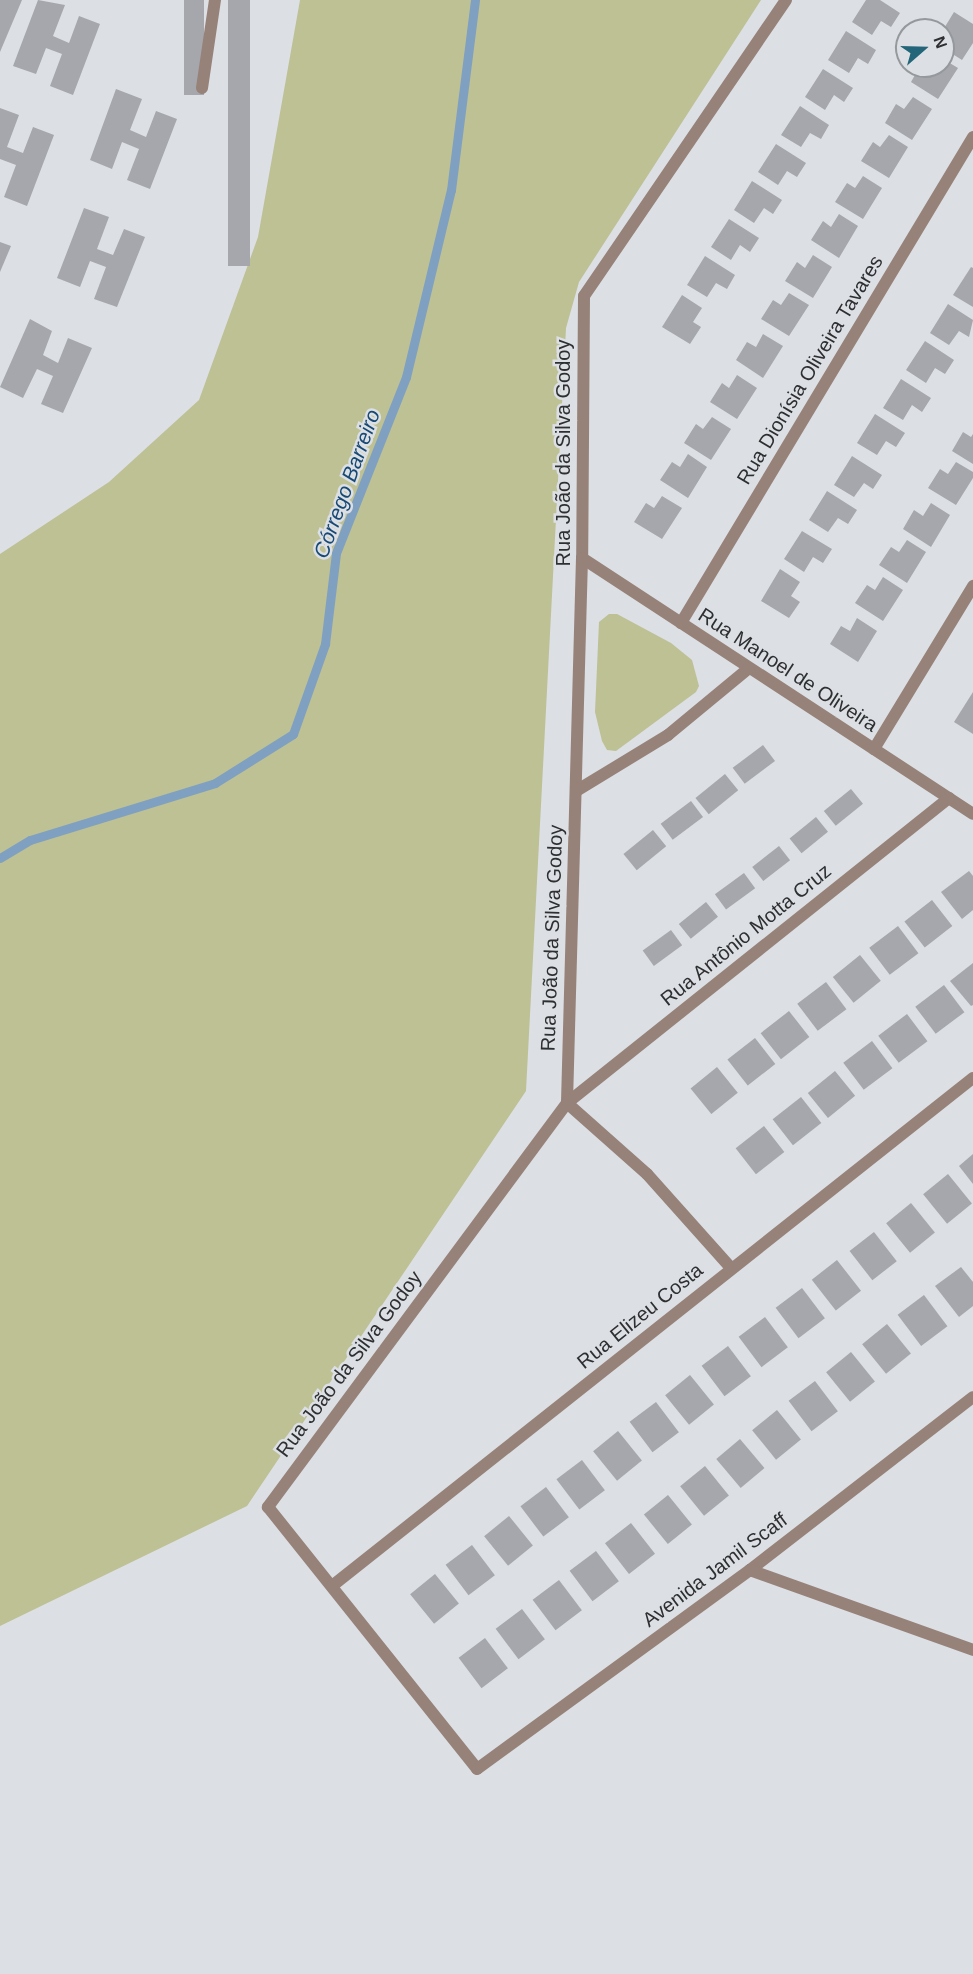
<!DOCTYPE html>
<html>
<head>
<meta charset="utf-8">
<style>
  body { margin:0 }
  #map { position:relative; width:973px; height:1974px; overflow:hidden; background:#dcdfe4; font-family:Arial,sans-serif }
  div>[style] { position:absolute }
  .green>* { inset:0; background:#bdc194 }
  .stream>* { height:9px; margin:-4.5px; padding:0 4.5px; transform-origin:4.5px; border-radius:4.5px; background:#80a0c1 }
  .building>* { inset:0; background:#a5a7ac; transform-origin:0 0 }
  .lane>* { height:12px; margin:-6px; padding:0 6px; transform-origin:6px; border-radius:6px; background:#968279 }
  .street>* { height:12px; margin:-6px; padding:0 6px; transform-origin:6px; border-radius:6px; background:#968279 }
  span { translate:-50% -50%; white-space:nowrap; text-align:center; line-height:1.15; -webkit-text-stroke:5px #dcdfe4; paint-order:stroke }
  .street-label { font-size:20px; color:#2e2f31 }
  .water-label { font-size:21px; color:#164974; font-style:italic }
  .north { position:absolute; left:895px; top:18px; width:60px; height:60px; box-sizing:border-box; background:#dcdfe4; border:2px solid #96999c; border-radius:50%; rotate:70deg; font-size:16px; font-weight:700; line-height:24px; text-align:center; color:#2e2f31 }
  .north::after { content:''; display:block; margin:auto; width:21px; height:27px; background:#246679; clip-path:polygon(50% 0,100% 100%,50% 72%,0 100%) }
</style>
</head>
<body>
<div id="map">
  <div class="green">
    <i style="clip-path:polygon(300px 0,761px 0,579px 282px,566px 328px,526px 1091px,247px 1506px,0 1626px,0 554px,109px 482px,199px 400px,258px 237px)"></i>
    <i style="clip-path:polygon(609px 614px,617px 614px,671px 643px,692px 660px,699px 686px,696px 692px,616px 751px,607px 750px,602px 741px,595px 712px,599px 622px)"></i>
  </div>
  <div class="stream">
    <i style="left:0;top:858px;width:35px;rotate:-31deg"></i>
    <i style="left:30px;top:840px;width:194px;rotate:-17.1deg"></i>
    <i style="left:215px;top:783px;width:92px;rotate:-32.1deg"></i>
    <i style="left:293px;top:734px;width:96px;rotate:-70.4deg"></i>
    <i style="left:325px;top:644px;width:92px;rotate:-83.1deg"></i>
    <i style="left:336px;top:553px;width:189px;rotate:-68.3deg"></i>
    <i style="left:406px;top:377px;width:192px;rotate:-76.5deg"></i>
    <i style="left:451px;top:190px;width:192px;rotate:-82.8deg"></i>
  </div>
  <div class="building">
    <i style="clip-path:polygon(0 0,22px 0,0 52px)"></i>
    <i style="clip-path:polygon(38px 0,65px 5px,53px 36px,69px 43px,79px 16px,100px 24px,73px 95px,50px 86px,62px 54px,46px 48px,36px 74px,13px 66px)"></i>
    <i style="left:184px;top:0;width:20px;height:95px"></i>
    <i style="left:228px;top:0;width:22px;height:266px"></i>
    <i style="clip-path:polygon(866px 0,880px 0,900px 13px,891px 27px,881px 21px,872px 35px,852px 22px)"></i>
    <i style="clip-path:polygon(954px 12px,973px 24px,973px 43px,962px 60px,943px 48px,951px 35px,943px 30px)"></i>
    <i style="clip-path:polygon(846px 31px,876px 50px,868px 64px,858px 58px,849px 73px,828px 60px)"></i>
    <i style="clip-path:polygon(943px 59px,958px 68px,938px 99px,911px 82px,920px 66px,943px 66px)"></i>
    <i style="clip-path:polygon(823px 69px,853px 88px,844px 102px,834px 95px,825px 110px,805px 97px)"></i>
    <i style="clip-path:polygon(116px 89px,142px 99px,130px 130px,146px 137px,156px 111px,177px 119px,150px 189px,127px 180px,139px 149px,122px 142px,112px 169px,90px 160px)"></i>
    <i style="clip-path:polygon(913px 97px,932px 109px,912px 140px,885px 123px,896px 104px,904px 109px)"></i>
    <i style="clip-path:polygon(800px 106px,829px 125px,821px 139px,810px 133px,801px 147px,781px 135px)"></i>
    <i style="clip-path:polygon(0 108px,19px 115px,7px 147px,23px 153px,33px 127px,54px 135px,27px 206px,4px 197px,16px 165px,0 159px)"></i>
    <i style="clip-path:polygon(889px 135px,908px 147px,889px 178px,861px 161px,873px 142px,880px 147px)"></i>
    <i style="clip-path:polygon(776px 144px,806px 163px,797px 177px,787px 171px,778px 185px,758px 172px)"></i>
    <i style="clip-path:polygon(863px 176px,882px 188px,863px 219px,835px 202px,847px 183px,855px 188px)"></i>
    <i style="clip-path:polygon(752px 181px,782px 200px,773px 214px,764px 208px,754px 223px,734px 210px)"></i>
    <i style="clip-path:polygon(84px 208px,109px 217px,97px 249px,113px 255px,124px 229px,145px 237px,117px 307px,94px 299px,106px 267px,90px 261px,80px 287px,57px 278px)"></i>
    <i style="clip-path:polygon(839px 214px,858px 226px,839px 258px,811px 240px,823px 221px,831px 227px)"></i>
    <i style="clip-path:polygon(729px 219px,759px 238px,750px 252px,740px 245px,731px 260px,711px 247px)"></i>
    <i style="clip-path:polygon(0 242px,11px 246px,0 272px)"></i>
    <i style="clip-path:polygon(813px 255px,832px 267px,813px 298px,785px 281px,797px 262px,805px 268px)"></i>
    <i style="clip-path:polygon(705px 256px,735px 275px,727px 289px,716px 283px,707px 297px,687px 285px)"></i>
    <i style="clip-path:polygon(971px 267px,973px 268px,973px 307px,953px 295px)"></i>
    <i style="clip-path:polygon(789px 293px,809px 305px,789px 336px,761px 319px,773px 300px,781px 305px)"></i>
    <i style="clip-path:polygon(682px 295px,702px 308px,693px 322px,701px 327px,690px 344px,662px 327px)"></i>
    <i style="clip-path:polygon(948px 304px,973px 320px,969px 337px,959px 331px,949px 345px,930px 333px)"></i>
    <i style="clip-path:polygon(30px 319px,52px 331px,43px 355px,58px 363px,68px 338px,92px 348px,63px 413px,41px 404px,53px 376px,37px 369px,23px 398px,0 387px)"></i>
    <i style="clip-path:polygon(763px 334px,783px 346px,763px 378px,736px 360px,747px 342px,756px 347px)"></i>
    <i style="clip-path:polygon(925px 341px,954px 360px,945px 374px,935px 368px,926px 383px,906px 370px)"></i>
    <i style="clip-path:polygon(737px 375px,757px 388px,737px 419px,710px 402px,722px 383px,729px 388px)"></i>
    <i style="clip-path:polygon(901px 379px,931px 398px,922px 412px,912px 405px,903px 420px,883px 408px)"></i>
    <i style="clip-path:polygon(875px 414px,905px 433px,896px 447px,886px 441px,877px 455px,857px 443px)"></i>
    <i style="clip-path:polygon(712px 417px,731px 429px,711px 460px,684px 443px,696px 424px,703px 429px)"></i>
    <i style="clip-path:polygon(963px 432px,971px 437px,973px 434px,973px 464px,952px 451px)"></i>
    <i style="clip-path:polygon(688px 454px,707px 467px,688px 498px,660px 480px,672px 462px,680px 467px)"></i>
    <i style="clip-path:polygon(852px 456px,882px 475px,873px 489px,864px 483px,854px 497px,834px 485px)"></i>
    <i style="clip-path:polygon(956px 462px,973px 472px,973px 478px,956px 505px,928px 488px,940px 469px,948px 474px)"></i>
    <i style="clip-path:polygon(827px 491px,857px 510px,848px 524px,838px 518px,828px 532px,809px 520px)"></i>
    <i style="clip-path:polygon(662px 496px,682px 508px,662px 539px,634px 522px,646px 503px,654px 508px)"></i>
    <i style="clip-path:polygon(931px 503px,950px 515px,931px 547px,903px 529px,914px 510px,923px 516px)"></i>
    <i style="clip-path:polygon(802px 531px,832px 549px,823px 563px,813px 557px,804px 572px,784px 559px)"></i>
    <i style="clip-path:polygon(907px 540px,926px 552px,907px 583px,879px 565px,891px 547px,899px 552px)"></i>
    <i style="clip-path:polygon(780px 569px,800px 582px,791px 596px,800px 602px,789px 618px,761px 601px)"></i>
    <i style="clip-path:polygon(883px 577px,903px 590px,883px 621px,855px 603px,867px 585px,875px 590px)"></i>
    <i style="clip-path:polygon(857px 618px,877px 631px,858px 662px,830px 644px,841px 626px,850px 631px)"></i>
    <i style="clip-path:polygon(973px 692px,973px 734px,954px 722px)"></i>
    <i style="left:763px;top:745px;width:20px;height:38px;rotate:53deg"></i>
    <i style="left:725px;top:774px;width:21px;height:38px;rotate:51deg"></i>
    <i style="left:851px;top:789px;width:19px;height:35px;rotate:51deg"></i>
    <i style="left:691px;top:801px;width:20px;height:38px;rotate:53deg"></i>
    <i style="left:816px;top:817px;width:19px;height:34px;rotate:51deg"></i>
    <i style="left:653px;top:830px;width:21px;height:38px;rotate:51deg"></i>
    <i style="left:779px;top:846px;width:18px;height:34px;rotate:52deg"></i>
    <i style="clip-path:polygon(969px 871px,973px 876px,973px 910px,962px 919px,941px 892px)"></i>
    <i style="left:744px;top:873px;width:19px;height:36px;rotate:54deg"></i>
    <i style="left:932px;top:900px;width:33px;height:35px;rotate:52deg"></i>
    <i style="left:706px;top:902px;width:19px;height:35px;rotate:51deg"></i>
    <i style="left:898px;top:926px;width:34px;height:36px;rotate:53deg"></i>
    <i style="left:671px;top:930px;width:19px;height:35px;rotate:54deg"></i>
    <i style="left:860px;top:955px;width:33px;height:35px;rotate:51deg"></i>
    <i style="clip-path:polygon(973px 963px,973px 1005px,971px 1006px,950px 981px)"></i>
    <i style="left:826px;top:982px;width:34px;height:36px;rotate:53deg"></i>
    <i style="left:944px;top:985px;width:34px;height:36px;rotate:53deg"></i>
    <i style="left:789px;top:1011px;width:33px;height:36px;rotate:52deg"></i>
    <i style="left:907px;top:1014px;width:34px;height:36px;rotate:53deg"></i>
    <i style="left:755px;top:1038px;width:33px;height:35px;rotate:52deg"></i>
    <i style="left:872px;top:1041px;width:34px;height:36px;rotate:53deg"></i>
    <i style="left:717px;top:1067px;width:33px;height:34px;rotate:51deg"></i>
    <i style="left:835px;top:1071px;width:32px;height:35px;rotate:51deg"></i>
    <i style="left:801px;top:1097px;width:33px;height:36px;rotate:52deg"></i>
    <i style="left:764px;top:1126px;width:33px;height:36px;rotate:52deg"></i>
    <i style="clip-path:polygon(973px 1154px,973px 1184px,959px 1166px)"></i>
    <i style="left:948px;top:1174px;width:38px;height:32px;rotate:51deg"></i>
    <i style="left:911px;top:1203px;width:38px;height:32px;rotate:51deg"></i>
    <i style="left:874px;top:1232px;width:37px;height:31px;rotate:52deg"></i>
    <i style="left:837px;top:1260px;width:39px;height:32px;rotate:52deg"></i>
    <i style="clip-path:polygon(961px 1267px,973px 1282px,973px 1306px,959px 1317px,935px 1286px)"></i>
    <i style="left:802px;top:1288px;width:38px;height:33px;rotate:53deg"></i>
    <i style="left:924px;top:1295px;width:39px;height:33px;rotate:53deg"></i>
    <i style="left:765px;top:1317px;width:38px;height:33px;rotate:53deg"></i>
    <i style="left:887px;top:1324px;width:38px;height:32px;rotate:51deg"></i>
    <i style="left:728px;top:1346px;width:38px;height:33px;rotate:53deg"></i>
    <i style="left:851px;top:1352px;width:38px;height:32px;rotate:51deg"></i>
    <i style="left:690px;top:1375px;width:38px;height:32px;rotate:51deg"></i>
    <i style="left:815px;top:1381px;width:38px;height:33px;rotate:53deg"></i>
    <i style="left:656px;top:1402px;width:38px;height:33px;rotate:53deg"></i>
    <i style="left:777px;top:1410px;width:38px;height:32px;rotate:51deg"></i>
    <i style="left:618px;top:1431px;width:38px;height:32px;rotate:51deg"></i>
    <i style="left:740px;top:1439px;width:38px;height:31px;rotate:50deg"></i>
    <i style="left:582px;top:1460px;width:38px;height:32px;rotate:53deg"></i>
    <i style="left:705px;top:1466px;width:38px;height:32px;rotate:51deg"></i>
    <i style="left:546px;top:1487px;width:38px;height:32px;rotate:53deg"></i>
    <i style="left:668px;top:1495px;width:38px;height:31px;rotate:51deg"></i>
    <i style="left:509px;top:1516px;width:38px;height:32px;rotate:51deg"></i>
    <i style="left:631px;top:1523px;width:39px;height:33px;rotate:52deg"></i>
    <i style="left:472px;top:1545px;width:38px;height:33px;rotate:53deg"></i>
    <i style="left:596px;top:1551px;width:38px;height:33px;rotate:53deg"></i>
    <i style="left:435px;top:1574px;width:38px;height:32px;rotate:51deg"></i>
    <i style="left:559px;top:1580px;width:38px;height:33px;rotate:53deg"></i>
    <i style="left:522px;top:1609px;width:38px;height:33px;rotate:53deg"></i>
    <i style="left:485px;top:1638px;width:38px;height:33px;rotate:53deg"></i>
  </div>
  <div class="lane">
    <i style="left:202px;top:88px;width:89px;rotate:-81.6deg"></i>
  </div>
  <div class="street">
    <i style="left:786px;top:0;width:358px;rotate:124.3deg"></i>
    <i style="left:584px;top:296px;width:262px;rotate:90.4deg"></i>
    <i style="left:582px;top:558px;width:545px;rotate:91.58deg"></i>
    <i style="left:567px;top:1103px;width:503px;rotate:126.51deg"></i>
    <i style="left:268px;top:1507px;width:335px;rotate:51.4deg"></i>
    <i style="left:477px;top:1769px;width:338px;rotate:-36.1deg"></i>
    <i style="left:750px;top:1570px;width:282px;rotate:-37.8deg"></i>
    <i style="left:582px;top:558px;width:467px;rotate:33.2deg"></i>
    <i style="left:681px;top:623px;width:567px;rotate:-59deg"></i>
    <i style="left:874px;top:749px;width:191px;rotate:-58.7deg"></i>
    <i style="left:576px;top:791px;width:108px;rotate:-31.3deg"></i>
    <i style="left:668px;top:735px;width:105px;rotate:-39.6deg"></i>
    <i style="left:731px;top:1268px;width:126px;rotate:-131.8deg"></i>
    <i style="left:647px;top:1174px;width:107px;rotate:-138.4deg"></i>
    <i style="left:567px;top:1103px;width:489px;rotate:-38.6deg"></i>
    <i style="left:750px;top:1570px;width:237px;rotate:19.7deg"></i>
    <i style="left:332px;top:1586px;width:818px;rotate:-38.4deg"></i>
  </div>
  <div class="street-label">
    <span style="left:810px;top:370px;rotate:-59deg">Rua Dionísia Oliveira Tavares</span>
    <span style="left:563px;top:453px;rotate:-90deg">Rua João da Silva Godoy</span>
    <span style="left:788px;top:670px;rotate:33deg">Rua Manoel de Oliveira</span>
    <span style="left:746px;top:935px;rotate:-39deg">Rua Antônio Motta Cruz</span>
    <span style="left:552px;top:938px;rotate:-88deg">Rua João da Silva Godoy</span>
    <span style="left:640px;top:1316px;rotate:-39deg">Rua Elizeu Costa</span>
    <span style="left:349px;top:1364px;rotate:-53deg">Rua João da Silva Godoy</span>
    <span style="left:715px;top:1570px;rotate:-37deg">Avenida Jamil Scaff</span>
  </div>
  <div class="water-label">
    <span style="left:347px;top:484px;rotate:-70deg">Córrego Barreiro</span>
  </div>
  <div class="north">N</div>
</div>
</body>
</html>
